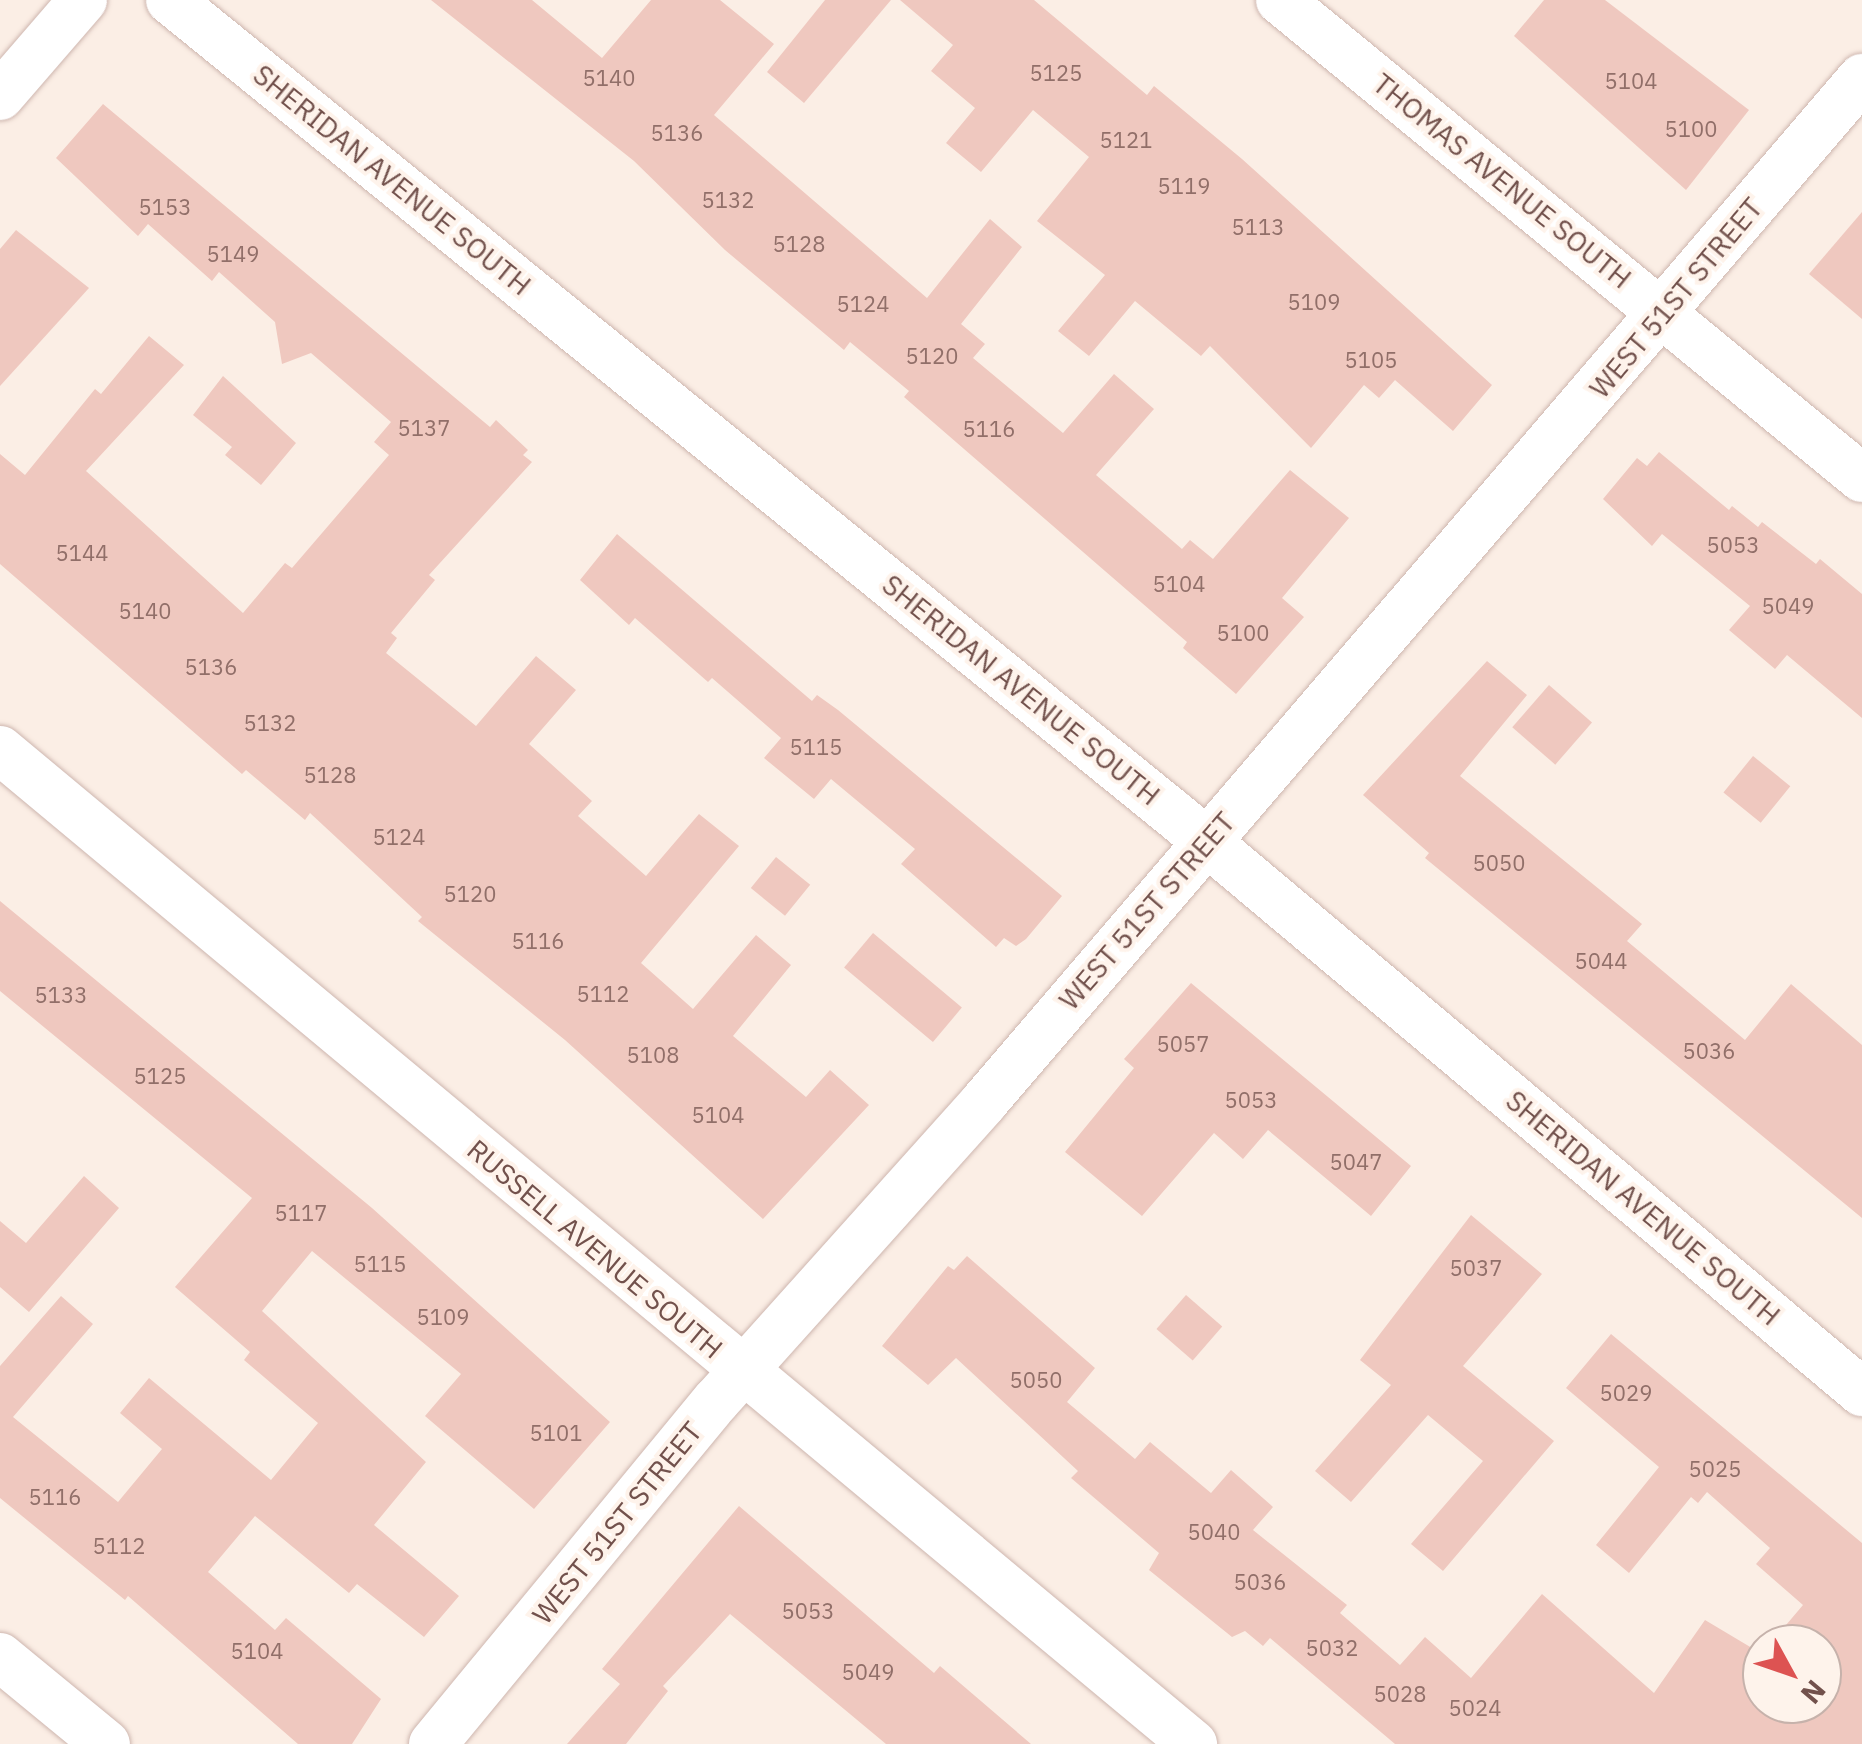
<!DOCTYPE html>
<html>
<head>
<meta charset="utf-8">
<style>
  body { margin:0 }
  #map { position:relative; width:1862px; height:1744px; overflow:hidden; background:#fbeee5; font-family:"IBM Plex Sans",sans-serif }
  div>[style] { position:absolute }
  .building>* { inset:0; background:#efc8bf; transform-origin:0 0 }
  .roads { filter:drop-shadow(0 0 2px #ceb6af) drop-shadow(0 0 2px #ceb6af) }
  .minor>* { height:48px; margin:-24px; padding:0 24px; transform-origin:24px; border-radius:24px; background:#fff }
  span { translate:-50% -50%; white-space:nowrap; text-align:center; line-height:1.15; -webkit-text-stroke:8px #fef3eb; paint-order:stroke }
  .number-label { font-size:22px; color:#916f69 }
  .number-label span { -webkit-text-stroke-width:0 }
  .street-label { font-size:28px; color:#72514c }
  .north { position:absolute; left:1742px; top:1624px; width:100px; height:100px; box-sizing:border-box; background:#fef3eb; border:2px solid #c6b2ab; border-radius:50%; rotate:130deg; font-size:28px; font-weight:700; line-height:40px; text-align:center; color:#72514c }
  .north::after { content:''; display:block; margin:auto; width:35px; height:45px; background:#dd5352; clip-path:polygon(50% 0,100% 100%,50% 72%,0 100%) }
</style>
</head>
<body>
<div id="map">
  <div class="building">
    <i style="clip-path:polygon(431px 0,532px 0,602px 58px,651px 0,720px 0,774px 44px,714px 115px,927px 298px,990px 219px,1022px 247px,961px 324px,985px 344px,973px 358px,1063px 433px,1114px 374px,1154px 409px,1096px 475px,1182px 549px,1190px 540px,1213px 559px,1290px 470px,1349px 518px,1282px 598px,1304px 617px,1236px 694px,1183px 648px,1187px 642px,904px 397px,909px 391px,850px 342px,844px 350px,725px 250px,634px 161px)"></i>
    <i style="clip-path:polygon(825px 0,891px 0,804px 103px,767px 72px)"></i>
    <i style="clip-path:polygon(900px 0,1034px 0,1147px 95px,1154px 86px,1242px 159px,1492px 385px,1453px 431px,1395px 380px,1379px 398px,1364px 385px,1311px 448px,1210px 346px,1201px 356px,1135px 301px,1089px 356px,1058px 331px,1105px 275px,1037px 221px,1089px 157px,1033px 110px,981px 172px,946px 143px,975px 108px,931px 71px,953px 45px)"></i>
    <i style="clip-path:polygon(1544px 0,1605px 0,1749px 110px,1686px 190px,1514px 36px)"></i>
    <i style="clip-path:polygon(103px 104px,490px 427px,496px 420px,528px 450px,523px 455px,532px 462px,429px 575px,435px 580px,391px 633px,397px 638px,386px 653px,476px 726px,536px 656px,576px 690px,529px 744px,592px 801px,578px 816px,646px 876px,699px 814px,739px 846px,641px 963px,693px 1009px,756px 935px,791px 965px,733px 1036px,806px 1097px,830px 1070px,869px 1105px,763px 1219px,565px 1040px,418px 921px,422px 917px,310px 813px,305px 820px,246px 770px,242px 774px,0 564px,0 454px,25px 475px,95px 389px,101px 394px,149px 336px,184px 365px,86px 471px,243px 613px,285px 563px,292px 568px,389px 455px,374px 442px,391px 422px,311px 353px,282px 364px,275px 322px,219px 272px,212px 281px,148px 224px,138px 236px,56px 158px)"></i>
    <i style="clip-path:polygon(1862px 212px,1862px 319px,1809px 274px)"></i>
    <i style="clip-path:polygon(16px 230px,89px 288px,0 386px,0 249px)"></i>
    <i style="clip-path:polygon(223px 376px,296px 443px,261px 485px,225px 455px,232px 447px,193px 415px)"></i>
    <i style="clip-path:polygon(1659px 452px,1729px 510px,1732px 506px,1758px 527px,1762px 522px,1816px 564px,1820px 559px,1862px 594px,1862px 718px,1787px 655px,1775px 669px,1729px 630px,1750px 606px,1662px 534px,1652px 546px,1603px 499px,1637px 458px,1647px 466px)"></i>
    <i style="clip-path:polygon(617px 534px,812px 701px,817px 695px,838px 710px,1062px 896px,1026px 939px,1016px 946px,1004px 938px,996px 947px,901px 864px,915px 849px,831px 779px,814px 799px,764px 758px,781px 738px,712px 678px,708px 682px,635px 618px,629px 625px,580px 580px)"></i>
    <i style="clip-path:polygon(1487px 661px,1527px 695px,1460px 776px,1642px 924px,1627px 941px,1745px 1040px,1791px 984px,1862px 1045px,1862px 1218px,1425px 858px,1429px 853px,1363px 795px)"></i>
    <i style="left:1549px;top:685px;width:57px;height:56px;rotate:41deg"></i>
    <i style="left:1753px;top:756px;width:48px;height:47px;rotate:39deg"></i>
    <i style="left:776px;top:857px;width:44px;height:40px;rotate:39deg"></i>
    <i style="clip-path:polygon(0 901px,372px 1208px,610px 1422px,534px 1509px,425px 1416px,461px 1374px,312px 1251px,262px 1311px,426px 1462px,374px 1525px,459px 1596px,424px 1637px,357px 1584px,349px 1593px,255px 1516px,208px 1572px,275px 1630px,286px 1618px,381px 1699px,352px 1744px,298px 1744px,128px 1596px,125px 1600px,0 1498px,0 1366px,61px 1296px,93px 1324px,13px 1417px,118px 1502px,162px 1449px,120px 1413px,149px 1378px,271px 1480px,318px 1423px,244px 1360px,250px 1352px,175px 1287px,252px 1198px,0 991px)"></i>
    <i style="left:873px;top:933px;width:116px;height:45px;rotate:40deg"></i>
    <i style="clip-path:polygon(1191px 983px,1411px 1166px,1371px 1216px,1268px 1130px,1243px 1159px,1214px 1133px,1142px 1216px,1065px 1152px,1134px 1068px,1124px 1059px)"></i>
    <i style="clip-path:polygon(84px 1176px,119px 1208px,29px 1312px,0 1287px,0 1221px,26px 1243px)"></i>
    <i style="clip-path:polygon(1471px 1215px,1542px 1274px,1463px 1366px,1554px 1441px,1443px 1571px,1411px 1544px,1483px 1461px,1428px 1415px,1351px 1502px,1315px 1471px,1391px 1385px,1360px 1360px)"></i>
    <i style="clip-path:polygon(967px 1256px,1095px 1368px,1067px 1402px,1135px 1459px,1150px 1442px,1211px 1493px,1231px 1470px,1273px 1507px,1253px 1530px,1347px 1605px,1340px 1613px,1400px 1665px,1425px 1637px,1471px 1678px,1542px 1594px,1654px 1693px,1705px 1620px,1762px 1654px,1762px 1704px,1822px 1704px,1822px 1644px,1770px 1644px,1803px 1605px,1756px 1564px,1770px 1548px,1707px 1492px,1698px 1503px,1691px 1497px,1629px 1573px,1596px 1545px,1659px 1467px,1566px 1388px,1611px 1334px,1862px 1543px,1862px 1744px,1395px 1744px,1270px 1638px,1263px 1646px,1245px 1631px,1232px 1637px,1149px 1570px,1159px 1553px,1071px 1478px,1078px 1471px,956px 1358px,928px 1385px,882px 1346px,948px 1266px,954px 1270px)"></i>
    <i style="left:1186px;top:1295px;width:48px;height:45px;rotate:41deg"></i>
    <i style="clip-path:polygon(739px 1506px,934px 1673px,940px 1666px,1031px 1744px,886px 1744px,730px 1614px,663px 1686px,668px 1691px,626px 1744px,567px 1744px,620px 1684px,602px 1669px)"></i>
  </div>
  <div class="roads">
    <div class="minor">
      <i style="left:170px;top:0;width:1295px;rotate:39.05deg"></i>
      <i style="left:1176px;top:816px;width:896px;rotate:40.02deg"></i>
      <i style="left:1280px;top:0;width:753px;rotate:39.4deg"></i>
      <i style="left:0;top:96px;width:127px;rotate:-49.2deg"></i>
      <i style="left:0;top:750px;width:1553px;rotate:39.8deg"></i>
      <i style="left:0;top:1657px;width:137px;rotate:39.4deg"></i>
      <i style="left:433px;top:1744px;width:445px;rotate:-50.5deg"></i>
      <i style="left:716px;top:1401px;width:402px;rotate:-48.1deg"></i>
      <i style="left:984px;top:1102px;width:1349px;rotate:-49.39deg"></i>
    </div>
  </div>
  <div class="number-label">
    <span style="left:1056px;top:73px">5125</span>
    <span style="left:609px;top:78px">5140</span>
    <span style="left:1631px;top:81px">5104</span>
    <span style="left:1691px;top:129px">5100</span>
    <span style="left:677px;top:133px">5136</span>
    <span style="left:1126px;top:140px">5121</span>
    <span style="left:1184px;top:186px">5119</span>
    <span style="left:728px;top:200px">5132</span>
    <span style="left:165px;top:207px">5153</span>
    <span style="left:1258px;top:227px">5113</span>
    <span style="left:799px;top:244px">5128</span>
    <span style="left:233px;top:254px">5149</span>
    <span style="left:1314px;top:302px">5109</span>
    <span style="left:863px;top:304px">5124</span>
    <span style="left:932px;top:356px">5120</span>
    <span style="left:1371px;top:360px">5105</span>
    <span style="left:424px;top:428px">5137</span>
    <span style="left:989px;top:429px">5116</span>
    <span style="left:1733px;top:545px">5053</span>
    <span style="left:82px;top:553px">5144</span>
    <span style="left:1179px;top:584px">5104</span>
    <span style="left:1788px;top:606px">5049</span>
    <span style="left:145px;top:611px">5140</span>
    <span style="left:1243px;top:633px">5100</span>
    <span style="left:211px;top:667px">5136</span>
    <span style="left:270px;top:723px">5132</span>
    <span style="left:816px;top:747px">5115</span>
    <span style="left:330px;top:775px">5128</span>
    <span style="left:399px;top:837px">5124</span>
    <span style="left:1499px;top:863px">5050</span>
    <span style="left:470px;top:894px">5120</span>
    <span style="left:538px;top:941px">5116</span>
    <span style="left:1601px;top:961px">5044</span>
    <span style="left:603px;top:994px">5112</span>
    <span style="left:61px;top:995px">5133</span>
    <span style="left:1183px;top:1044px">5057</span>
    <span style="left:1709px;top:1051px">5036</span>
    <span style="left:653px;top:1055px">5108</span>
    <span style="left:160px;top:1076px">5125</span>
    <span style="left:1251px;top:1100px">5053</span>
    <span style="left:718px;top:1115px">5104</span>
    <span style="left:1356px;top:1162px">5047</span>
    <span style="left:301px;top:1213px">5117</span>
    <span style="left:380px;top:1264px">5115</span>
    <span style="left:1476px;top:1268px">5037</span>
    <span style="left:443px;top:1317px">5109</span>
    <span style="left:1036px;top:1380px">5050</span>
    <span style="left:1626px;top:1393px">5029</span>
    <span style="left:556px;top:1433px">5101</span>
    <span style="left:1715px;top:1469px">5025</span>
    <span style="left:55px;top:1497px">5116</span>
    <span style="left:1214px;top:1532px">5040</span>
    <span style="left:119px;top:1546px">5112</span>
    <span style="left:1260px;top:1582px">5036</span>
    <span style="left:808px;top:1611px">5053</span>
    <span style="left:1332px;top:1648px">5032</span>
    <span style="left:257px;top:1651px">5104</span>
    <span style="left:868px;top:1672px">5049</span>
    <span style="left:1400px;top:1694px">5028</span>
    <span style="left:1475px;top:1708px">5024</span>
  </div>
  <div class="street-label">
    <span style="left:392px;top:180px;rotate:39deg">SHERIDAN AVENUE SOUTH</span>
    <span style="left:1502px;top:181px;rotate:39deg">THOMAS AVENUE SOUTH</span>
    <span style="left:1676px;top:298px;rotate:-50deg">WEST 51ST STREET</span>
    <span style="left:1021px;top:690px;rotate:39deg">SHERIDAN AVENUE SOUTH</span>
    <span style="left:1147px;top:911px;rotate:-49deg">WEST 51ST STREET</span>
    <span style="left:1643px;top:1208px;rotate:40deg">SHERIDAN AVENUE SOUTH</span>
    <span style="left:595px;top:1249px;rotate:40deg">RUSSELL AVENUE SOUTH</span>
    <span style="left:617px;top:1523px;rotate:-51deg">WEST 51ST STREET</span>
  </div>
  <div class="north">N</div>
</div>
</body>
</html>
